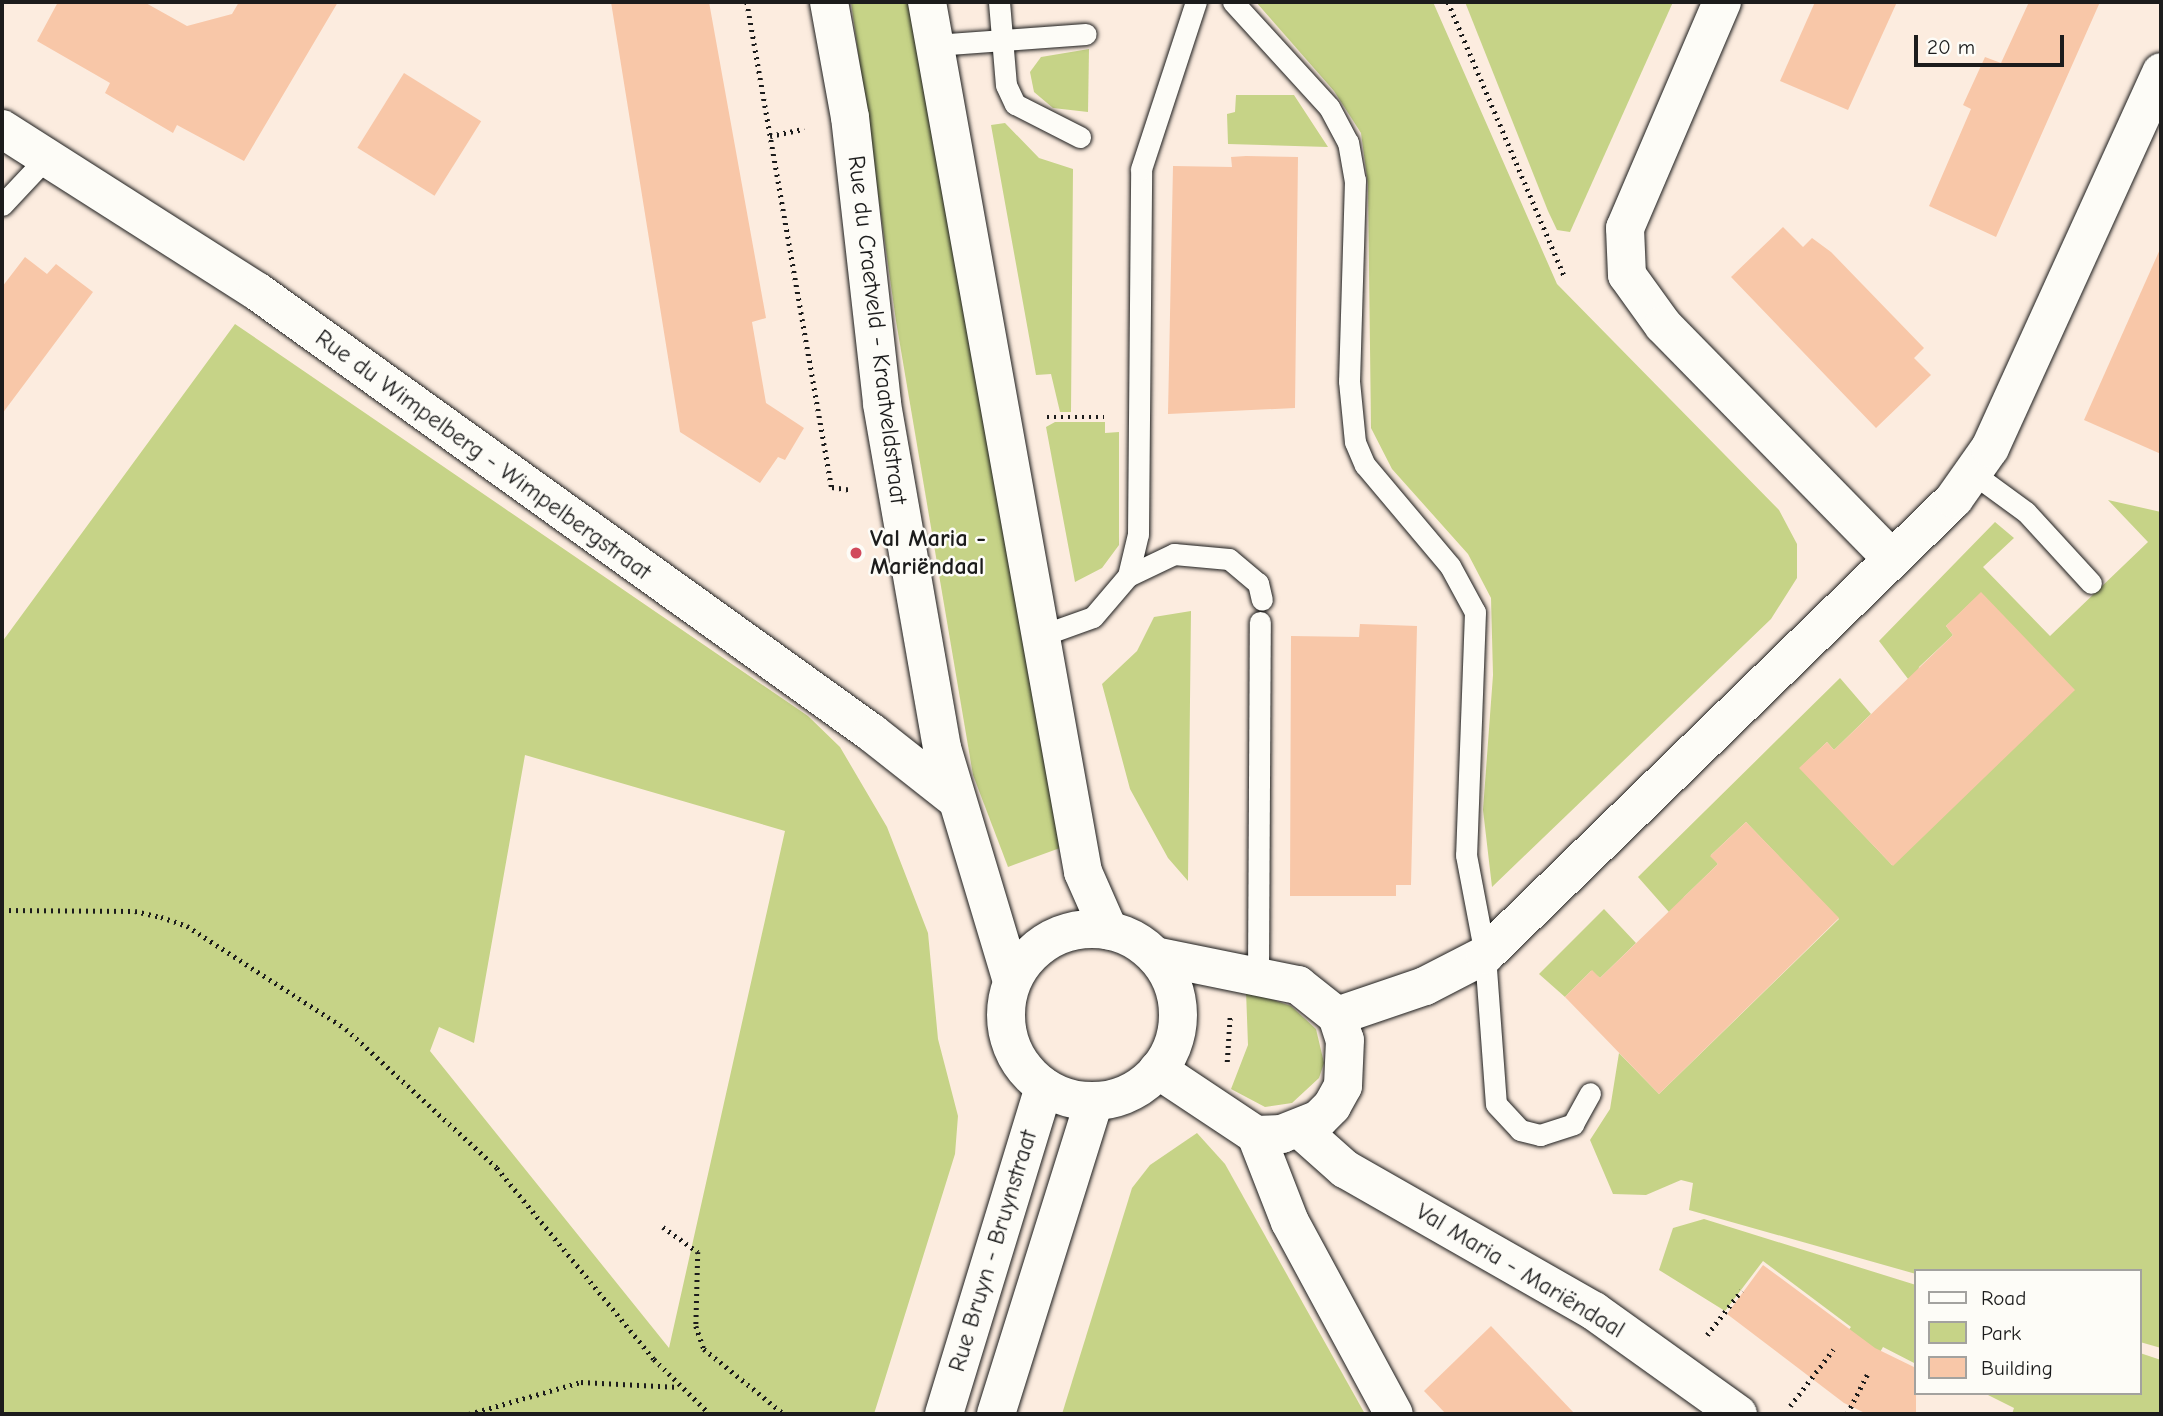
<!DOCTYPE html>
<html>
<head>
<meta charset="utf-8">
<style>
  body { margin:0 }
  #map { position:relative; width:2163px; height:1416px; overflow:hidden; background:#fcecdf; font-family:"Comic Neue",sans-serif }
  div>[style] { position:absolute }
  .green>* { inset:0; background:#c6d387 }
  .building>* { inset:0; background:#f8c7a8; transform-origin:0 0 }
  .path>* { height:4.5px; margin-top:-2.25px; transform-origin:0; background:repeating-linear-gradient(90deg,#1c1c1c 0 2px,transparent 0 7px) }
  .roads { filter:drop-shadow(0 0 2px #1c1c1c) drop-shadow(0 0 2px #1c1c1c) }
  .lane>* { height:21px; margin:-10.5px; padding:0 10.5px; transform-origin:10.5px; border-radius:10.5px; background:#fdfcf7 }
  .street>* { height:38px; margin:-19px; padding:0 19px; transform-origin:19px; border-radius:19px; background:#fdfcf7 }
  .secondary>* { height:38px; margin:-19px; padding:0 19px; transform-origin:19px; border-radius:19px; background:#fdfcf7 }
  .secondary>.ring { margin:-19px; padding:0; box-sizing:content-box; background:none; border:38px solid #fdfcf7; border-radius:50% }
  .dots>* { width:19px; height:19px; translate:-50% -50%; box-sizing:border-box; border:4px solid #fdfcf7; border-radius:50% }
  span { translate:-50% -50%; white-space:nowrap; text-align:center; line-height:1.15; -webkit-text-stroke:5px #fdfcf7; paint-order:stroke }
  .street-label { font-size:24px; color:#1c1c1c }
  .poi-label { font-size:24px; color:#1c1c1c; font-weight:700 }
  .left { translate:0 -50%; text-align:left }
  .frame { position:absolute; inset:0; border:4px solid #1c1c1c; pointer-events:none }
  .legend { position:absolute; left:1914px; top:1269px; width:228px; height:126px; box-sizing:border-box; background:#fdfcf7; border:2px solid #a3a29f; margin:0; padding:9px 12px; list-style:none; font-size:21px; color:#1c1c1c }
  .legend li { display:flex; align-items:center; gap:14px; height:35px }
  .legend b { width:35px; border:2px solid #a3a29f }
  .scale { position:absolute; left:1914px; top:35px; width:150px; height:32px; box-sizing:border-box; border:4px solid #1c1c1c; border-top:0; padding-left:9px; font-size:21px; line-height:24px; white-space:nowrap; color:#1c1c1c; -webkit-text-stroke:5px #fdfcf7; paint-order:stroke }
</style>
</head>
<body>
<div id="map">
  <div class="green">
    <i style="clip-path:polygon(851px 2px,908px 2px,1060px 848px,1008px 867px,973px 775px,896px 321px)"></i>
    <i style="clip-path:polygon(1256px 2px,1433px 2px,1557px 284px,1779px 510px,1797px 544px,1797px 578px,1771px 619px,1492px 887px,1483px 810px,1493px 675px,1491px 598px,1468px 554px,1392px 469px,1371px 428px,1368px 185px,1361px 133px,1334px 91px)"></i>
    <i style="clip-path:polygon(1465px 2px,1673px 2px,1570px 232px,1557px 230px,1548px 211px)"></i>
    <i style="clip-path:polygon(1089px 49px,1088px 112px,1053px 108px,1034px 92px,1030px 72px,1041px 57px)"></i>
    <i style="clip-path:polygon(1236px 95px,1294px 95px,1328px 147px,1228px 144px,1227px 114px,1235px 112px)"></i>
    <i style="clip-path:polygon(1005px 123px,1039px 158px,1073px 169px,1071px 412px,1060px 412px,1051px 374px,1036px 375px,991px 125px)"></i>
    <i style="clip-path:polygon(evenodd,235px 324px,808px 716px,840px 747px,887px 827px,928px 933px,938px 1039px,958px 1116px,955px 1154px,874px 1414px,2px 1414px,2px 642px,235px 324px,525px 755px,785px 831px,669px 1348px,430px 1051px,439px 1027px,474px 1043px,525px 755px)"></i>
    <i style="clip-path:polygon(1055px 422px,1105px 422px,1105px 433px,1119px 432px,1119px 545px,1102px 568px,1075px 582px,1046px 427px)"></i>
    <i style="clip-path:polygon(2108px 500px,2161px 512px,2161px 1348px,2140px 1342px,2140px 1271px,1916px 1274px,1689px 1210px,1693px 1183px,1681px 1180px,1646px 1195px,1613px 1194px,1590px 1140px,1610px 1109px,1619px 1053px,1659px 1094px,1839px 919px,1746px 822px,1711px 855px,1718px 864px,1684px 897px,1676px 920px,1638px 877px,1840px 678px,1871px 714px,1834px 750px,1827px 742px,1800px 768px,1892px 865px,1981px 593px,1946px 626px,1953px 635px,1919px 667px,1915px 688px,1879px 641px,1995px 522px,2014px 538px,1983px 567px,2050px 636px,2148px 542px)"></i>
    <i style="clip-path:polygon(1191px 611px,1188px 881px,1168px 858px,1130px 789px,1102px 684px,1137px 651px,1154px 617px)"></i>
    <i style="clip-path:polygon(1604px 909px,1636px 943px,1600px 978px,1591px 971px,1565px 997px,1539px 974px)"></i>
    <i style="clip-path:polygon(1246px 991px,1291px 1006px,1316px 1029px,1324px 1063px,1319px 1078px,1292px 1103px,1265px 1107px,1231px 1089px,1248px 1045px)"></i>
    <i style="clip-path:polygon(1197px 1133px,1225px 1164px,1365px 1414px,1062px 1414px,1132px 1188px,1150px 1165px)"></i>
    <i style="clip-path:polygon(1704px 1219px,1916px 1285px,1916px 1364px,1883px 1347px,1867px 1375px,1833px 1350px,1851px 1327px,1763px 1261px,1725px 1311px,1659px 1270px,1673px 1228px)"></i>
    <i style="clip-path:polygon(2140px 1353px,2161px 1360px,2161px 1414px,2012px 1414px,2014px 1408px,1984px 1393px,2140px 1393px)"></i>
  </div>
  <div class="building">
    <i style="clip-path:polygon(58px 2px,144px 2px,187px 26px,232px 14px,239px 2px,338px 2px,244px 161px,177px 125px,173px 133px,105px 93px,110px 83px,37px 41px)"></i>
    <i style="clip-path:polygon(611px 2px,709px 2px,766px 318px,752px 322px,766px 403px,804px 428px,785px 460px,778px 457px,760px 483px,680px 432px)"></i>
    <i style="clip-path:polygon(1815px 2px,1897px 2px,1848px 110px,1780px 81px)"></i>
    <i style="clip-path:polygon(2029px 2px,2100px 2px,1996px 237px,1929px 206px,1971px 109px,1963px 105px,1985px 57px,2001px 63px)"></i>
    <i style="left:404px;top:73px;width:91px;height:88px;rotate:32deg"></i>
    <i style="clip-path:polygon(1246px 156px,1298px 157px,1295px 408px,1168px 414px,1173px 166px,1232px 167px,1231px 157px)"></i>
    <i style="clip-path:polygon(1783px 227px,1803px 247px,1812px 238px,1831px 252px,1924px 348px,1914px 358px,1931px 375px,1876px 428px,1731px 277px)"></i>
    <i style="clip-path:polygon(2161px 247px,2161px 454px,2084px 420px)"></i>
    <i style="clip-path:polygon(25px 257px,47px 274px,56px 264px,93px 292px,2px 414px,2px 287px)"></i>
    <i style="clip-path:polygon(1981px 592px,2075px 690px,1893px 866px,1799px 768px,1827px 742px,1834px 750px,1953px 635px,1946px 626px)"></i>
    <i style="clip-path:polygon(1360px 624px,1417px 626px,1411px 885px,1396px 885px,1396px 896px,1290px 896px,1291px 636px,1359px 637px)"></i>
    <i style="clip-path:polygon(1746px 822px,1839px 918px,1659px 1094px,1565px 997px,1592px 970px,1600px 978px,1718px 864px,1710px 856px)"></i>
    <i style="clip-path:polygon(1763px 1265px,1875px 1348px,1916px 1368px,1916px 1414px,1867px 1414px,1844px 1403px,1727px 1314px)"></i>
    <i style="clip-path:polygon(1491px 1326px,1575px 1414px,1446px 1414px,1424px 1391px)"></i>
  </div>
  <div class="path">
    <i style="left:747px;top:2px;width:492px;rotate:80.1deg"></i>
    <i style="left:832px;top:487px;width:18px;rotate:9deg"></i>
    <i style="left:1448px;top:2px;width:300px;rotate:67deg"></i>
    <i style="left:770px;top:136px;width:35px;rotate:-12deg"></i>
    <i style="left:1047px;top:417px;width:57px"></i>
    <i style="left:2px;top:910px;width:133px;rotate:0.4deg"></i>
    <i style="left:135px;top:911px;width:27px;rotate:13deg"></i>
    <i style="left:161px;top:917px;width:28px;rotate:19deg"></i>
    <i style="left:187px;top:926px;width:189px;rotate:32.9deg"></i>
    <i style="left:346px;top:1029px;width:205px;rotate:42.6deg"></i>
    <i style="left:497px;top:1168px;width:247px;rotate:50.6deg"></i>
    <i style="left:654px;top:1359px;width:78px;rotate:44.5deg"></i>
    <i style="left:1227px;top:1062px;width:46px;rotate:-86.3deg"></i>
    <i style="left:663px;top:1227px;width:43px;rotate:35.5deg"></i>
    <i style="left:698px;top:1252px;width:74px;rotate:91.5deg"></i>
    <i style="left:696px;top:1326px;width:24px;rotate:71deg"></i>
    <i style="left:704px;top:1349px;width:103px;rotate:39.1deg"></i>
    <i style="left:1707px;top:1335px;width:56px;rotate:-52.3deg"></i>
    <i style="left:1790px;top:1406px;width:71px;rotate:-52.5deg"></i>
    <i style="left:469px;top:1414px;width:116px;rotate:-15.9deg"></i>
    <i style="left:581px;top:1382px;width:98px;rotate:2.9deg"></i>
    <i style="left:1847px;top:1414px;width:44px;rotate:-62.9deg"></i>
  </div>
  <div class="roads">
    <div class="lane">
      <i style="left:999px;top:2px;width:83px;rotate:85.2deg"></i>
      <i style="left:1006px;top:85px;width:21px;rotate:65deg"></i>
      <i style="left:1015px;top:104px;width:73px;rotate:26.9deg"></i>
      <i style="left:1233px;top:2px;width:142px;rotate:47.6deg"></i>
      <i style="left:1329px;top:107px;width:40px;rotate:62deg"></i>
      <i style="left:1348px;top:142px;width:39px;rotate:80deg"></i>
      <i style="left:1355px;top:180px;width:201px;rotate:91.7deg"></i>
      <i style="left:1349px;top:381px;width:61px;rotate:84.4deg"></i>
      <i style="left:1355px;top:442px;width:25px;rotate:67deg"></i>
      <i style="left:1365px;top:465px;width:132px;rotate:49.9deg"></i>
      <i style="left:1450px;top:566px;width:52px;rotate:61.5deg"></i>
      <i style="left:1475px;top:612px;width:243px;rotate:92.1deg"></i>
      <i style="left:1466px;top:855px;width:102px;rotate:79.2deg"></i>
      <i style="left:1485px;top:955px;width:149px;rotate:85.8deg"></i>
      <i style="left:1496px;top:1104px;width:35px;rotate:47deg"></i>
      <i style="left:1520px;top:1130px;width:21px;rotate:14deg"></i>
      <i style="left:1540px;top:1135px;width:35px;rotate:-18deg"></i>
      <i style="left:1573px;top:1124px;width:35px;rotate:-61deg"></i>
      <i style="left:935px;top:45px;width:151px;rotate:-4.2deg"></i>
      <i style="left:2px;top:205px;width:66px;rotate:-46.8deg"></i>
      <i style="left:1974px;top:474px;width:64px;rotate:36.2deg"></i>
      <i style="left:2026px;top:512px;width:96px;rotate:47.5deg"></i>
      <i style="left:1128px;top:576px;width:43px;rotate:-76.6deg"></i>
      <i style="left:1138px;top:534px;width:365px;rotate:-89.5deg"></i>
      <i style="left:1141px;top:169px;width:176px;rotate:-71.8deg"></i>
      <i style="left:1040px;top:636px;width:56px;rotate:-19.7deg"></i>
      <i style="left:1093px;top:617px;width:54px;rotate:-49.5deg"></i>
      <i style="left:1128px;top:576px;width:51px;rotate:-25.6deg"></i>
      <i style="left:1174px;top:554px;width:55px;rotate:5.2deg"></i>
      <i style="left:1229px;top:559px;width:38px;rotate:40deg"></i>
      <i style="left:1258px;top:583px;width:17px;rotate:77deg"></i>
      <i style="left:1258px;top:974px;width:352px;rotate:-89.7deg"></i>
    </div>
    <div class="street">
      <i style="left:1722px;top:2px;width:246px;rotate:113.2deg"></i>
      <i style="left:1625px;top:228px;width:47px;rotate:87.6deg"></i>
      <i style="left:1627px;top:275px;width:62px;rotate:54.2deg"></i>
      <i style="left:1663px;top:325px;width:326px;rotate:45.6deg"></i>
      <i style="left:2px;top:129px;width:303px;rotate:32.5deg"></i>
      <i style="left:258px;top:292px;width:756px;rotate:35.69deg"></i>
      <i style="left:872px;top:733px;width:103px;rotate:38.3deg"></i>
      <i style="left:1155px;top:956px;width:146px;rotate:11.5deg"></i>
      <i style="left:1298px;top:985px;width:50px;rotate:38.5deg"></i>
      <i style="left:1337px;top:1016px;width:25px;rotate:72deg"></i>
      <i style="left:1345px;top:1040px;width:46px;rotate:92.5deg"></i>
      <i style="left:1343px;top:1086px;width:23px;rotate:119deg"></i>
      <i style="left:1332px;top:1106px;width:18px;rotate:135deg"></i>
      <i style="left:1319px;top:1119px;width:40px;rotate:158deg"></i>
      <i style="left:1282px;top:1134px;width:26px;rotate:178deg"></i>
      <i style="left:1256px;top:1135px;width:118px;rotate:-146.4deg"></i>
      <i style="left:1337px;top:1016px;width:93px;rotate:-18.8deg"></i>
      <i style="left:1425px;top:986px;width:68px;rotate:-27.3deg"></i>
      <i style="left:1485px;top:955px;width:654px;rotate:-44.19deg"></i>
      <i style="left:1954px;top:499px;width:62px;rotate:-54.8deg"></i>
      <i style="left:1990px;top:448px;width:413px;rotate:-65.5deg"></i>
      <i style="left:1301px;top:1130px;width:59px;rotate:41.6deg"></i>
      <i style="left:1345px;top:1169px;width:287px;rotate:29.7deg"></i>
      <i style="left:1594px;top:1311px;width:177px;rotate:35.6deg"></i>
      <i style="left:1256px;top:1135px;width:93px;rotate:68.7deg"></i>
      <i style="left:1290px;top:1222px;width:218px;rotate:61.6deg"></i>
    </div>
    <div class="secondary">
      <i style="left:829px;top:2px;width:117px;rotate:79.7deg"></i>
      <i style="left:850px;top:117px;width:289px;rotate:83.6deg"></i>
      <i style="left:882px;top:404px;width:349px;rotate:80.1deg"></i>
      <i style="left:942px;top:748px;width:243px;rotate:73.3deg"></i>
      <i style="left:927px;top:2px;width:884px;rotate:79.83deg"></i>
      <i style="left:1083px;top:872px;width:64px;rotate:66.2deg"></i>
      <i class="ring" style="left:1006px;top:929px;width:134px;height:134px"></i>
      <i style="left:944px;top:1414px;width:342px;rotate:-73deg"></i>
      <i style="left:996px;top:1414px;width:327px;rotate:-72.6deg"></i>
    </div>
  </div>
  <div class="dots">
    <i style="left:856px;top:553px;background:#d1495b"></i>
  </div>
  <div class="street-label">
    <span style="left:877px;top:330px;rotate:83deg">Rue du Craetveld - Kraatveldstraat</span>
    <span style="left:483px;top:455px;rotate:36deg">Rue du Wimpelberg - Wimpelbergstraat</span>
    <span style="left:993px;top:1251px;rotate:-73deg">Rue Bruyn - Bruynstraat</span>
    <span style="left:1520px;top:1271px;rotate:31deg">Val Maria - Mariëndaal</span>
  </div>
  <div class="poi-label">
    <span class="left" style="left:870px;top:553px">Val Maria -<br>Mariëndaal</span>
  </div>
  <div class="frame"></div>
  <ul class="legend">
  <li><b style="height:9px;background:#fdfcf7"></b>Road</li>
  <li><b style="height:19px;background:#c6d387"></b>Park</li>
  <li><b style="height:19px;background:#f8c7a8"></b>Building</li>
  </ul>
  <div class="scale">20 m</div>
</div>
</body>
</html>
